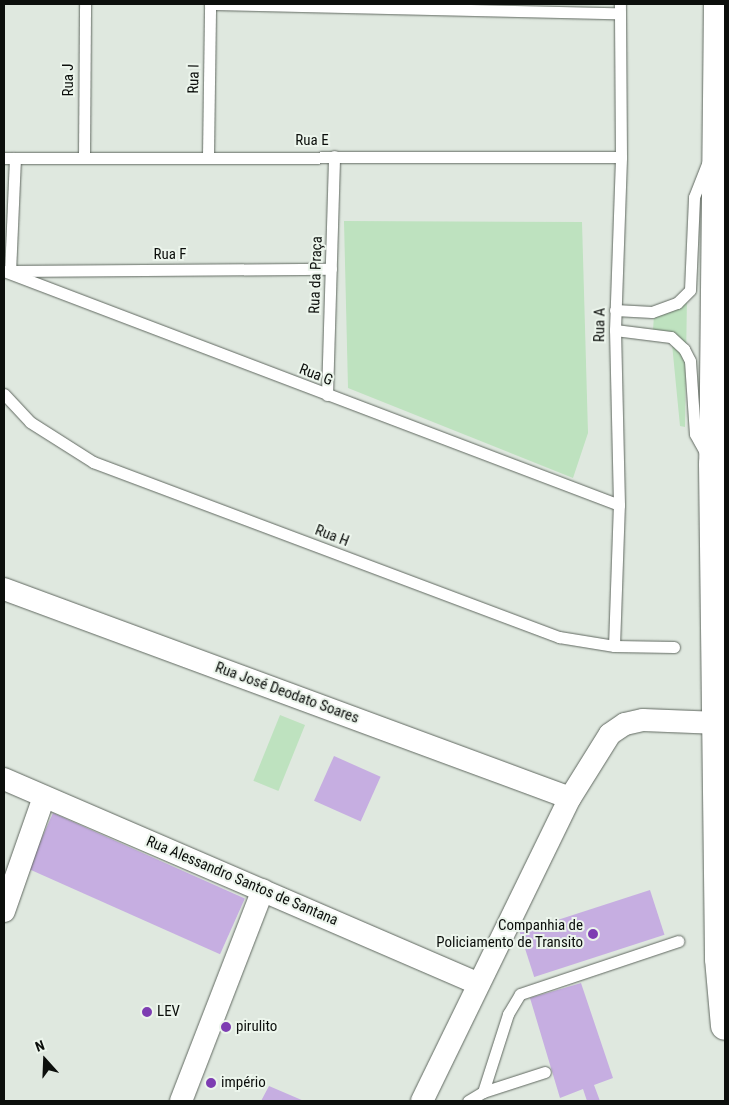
<!DOCTYPE html>
<html>
<head>
<meta charset="utf-8">
<style>
  body { margin:0 }
  #map { position:relative; width:729px; height:1105px; overflow:hidden; background:#dfe8df; font-family:"Roboto Condensed",sans-serif }
  div>[style] { position:absolute }
  .green>* { inset:0; background:#bee2bf; transform-origin:0 0 }
  .building>* { inset:0; background:#c6aee1; transform-origin:0 0 }
  .roads { filter:drop-shadow(0 0 1px #606860) drop-shadow(0 0 1px #606860) }
  .lane>* { height:11px; margin:-5.5px; padding:0 5.5px; transform-origin:5.5px; border-radius:5.5px; background:#fff }
  .street>* { height:22px; margin:-11px; padding:0 11px; transform-origin:11px; border-radius:11px; background:#fff }
  .secondary>* { height:28px; margin:-14px; padding:0 14px; transform-origin:14px; border-radius:14px; background:#fff }
  .dots>* { width:14px; height:14px; translate:-50% -50%; box-sizing:border-box; border:2px solid #ecf5ec; border-radius:50% }
  span { translate:-50% -50%; white-space:nowrap; text-align:center; line-height:1.15; -webkit-text-stroke:4px #ecf5ec; paint-order:stroke }
  .street-label { font-size:15px; color:#0c0f0c }
  .poi-label { font-size:15px; color:#0c0f0c }
  .right { translate:-100% -50%; text-align:right }
  .left { translate:0 -50%; text-align:left }
  .frame { position:absolute; inset:0; border:5px solid #0c0f0c; pointer-events:none }
  .north { position:absolute; left:20px; top:1035px; width:50px; height:50px; -webkit-text-stroke:4px #ecf5ec; paint-order:stroke; rotate:340deg; font-size:14px; font-weight:700; line-height:20px; text-align:center; color:#0c0f0c }
  .north::after { content:''; display:block; margin:auto; width:18px; height:22px; background:#0c0f0c; clip-path:polygon(50% 0,100% 100%,50% 72%,0 100%) }
</style>
</head>
<body>
<div id="map">
  <div class="green">
    <i style="clip-path:polygon(344px 221px,582px 222px,588px 433px,573px 478px,348px 388px)"></i>
    <i style="clip-path:polygon(687px 296px,685px 427px,680px 426px,672px 344px,653px 330px,654px 315px)"></i>
    <i style="left:280px;top:715px;width:27px;height:71px;rotate:22deg"></i>
  </div>
  <div class="building">
    <i style="left:334px;top:756px;width:51px;height:49px;rotate:24deg"></i>
    <i style="left:53px;top:813px;width:210px;height:61px;rotate:24deg"></i>
    <i style="left:650px;top:890px;width:47px;height:137px;rotate:72deg"></i>
    <i style="clip-path:polygon(581px 983px,613px 1078px,594px 1085px,600px 1101px,587px 1101px,583px 1089px,560px 1098px,530px 998px)"></i>
    <i style="clip-path:polygon(269px 1086px,304px 1101px,261px 1101px)"></i>
  </div>
  <div class="roads">
    <div class="lane">
      <i style="left:210px;top:4px;width:410px;rotate:1.3deg"></i>
      <i style="left:208px;top:155px;width:151px;rotate:-89.2deg"></i>
      <i style="left:84px;top:156px;width:152px;rotate:-89.6deg"></i>
      <i style="left:4px;top:158px;width:617px;rotate:-0.09deg"></i>
      <i style="left:15px;top:158px;width:113px;rotate:92.5deg"></i>
      <i style="left:10px;top:271px;width:321px;rotate:-0.4deg"></i>
      <i style="left:4px;top:271px;width:658px;rotate:20.83deg"></i>
      <i style="left:615px;top:310px;width:37px;rotate:3deg"></i>
      <i style="left:652px;top:312px;width:27px;rotate:-20deg"></i>
      <i style="left:677px;top:303px;width:18px;rotate:-45deg"></i>
      <i style="left:690px;top:290px;width:93px;rotate:-87.5deg"></i>
      <i style="left:694px;top:197px;width:41px;rotate:-68.5deg"></i>
      <i style="left:615px;top:330px;width:56px;rotate:7.1deg"></i>
      <i style="left:671px;top:337px;width:18px;rotate:43deg"></i>
      <i style="left:684px;top:349px;width:13px;rotate:63deg"></i>
      <i style="left:690px;top:361px;width:73px;rotate:86.1deg"></i>
      <i style="left:695px;top:434px;width:26px;rotate:61deg"></i>
      <i style="left:4px;top:394px;width:38px;rotate:47deg"></i>
      <i style="left:30px;top:422px;width:75px;rotate:32.4deg"></i>
      <i style="left:93px;top:462px;width:498px;rotate:20.6deg"></i>
      <i style="left:559px;top:637px;width:56px;rotate:9.3deg"></i>
      <i style="left:614px;top:646px;width:60px;rotate:1deg"></i>
      <i style="left:327px;top:395px;width:239px;rotate:-88.3deg"></i>
      <i style="left:614px;top:646px;width:141px;rotate:-88deg"></i>
      <i style="left:619px;top:505px;width:175px;rotate:-91.3deg"></i>
      <i style="left:615px;top:330px;width:173px;rotate:-88deg"></i>
      <i style="left:621px;top:157px;width:153px;rotate:-90.4deg"></i>
      <i style="left:483px;top:1092px;width:65px;rotate:-17.9deg"></i>
      <i style="left:468px;top:1101px;width:17px;rotate:-31deg"></i>
      <i style="left:483px;top:1092px;width:82px;rotate:-72.2deg"></i>
      <i style="left:508px;top:1014px;width:23px;rotate:-59deg"></i>
      <i style="left:520px;top:994px;width:167px;rotate:-18.5deg"></i>
    </div>
    <div class="street">
      <i style="left:4px;top:589px;width:603px;rotate:20.27deg"></i>
      <i style="left:4px;top:779px;width:517px;rotate:23.34deg"></i>
      <i style="left:4px;top:911px;width:121px;rotate:-70.7deg"></i>
      <i style="left:181px;top:1101px;width:226px;rotate:-68.8deg"></i>
      <i style="left:422px;top:1101px;width:337px;rotate:-64deg"></i>
      <i style="left:570px;top:798px;width:75px;rotate:-58deg"></i>
      <i style="left:610px;top:734px;width:18px;rotate:-34deg"></i>
      <i style="left:625px;top:724px;width:18px;rotate:-13deg"></i>
      <i style="left:643px;top:720px;width:76px;rotate:2.3deg"></i>
    </div>
    <div class="secondary">
      <i style="left:718px;top:4px;width:460px;rotate:90.6deg"></i>
      <i style="left:713px;top:464px;width:495px;rotate:89.3deg"></i>
      <i style="left:719px;top:959px;width:67px;rotate:84.9deg"></i>
    </div>
  </div>
  <div class="dots">
    <i style="left:593px;top:934px;background:#7d3db2"></i>
    <i style="left:147px;top:1012px;background:#7d3db2"></i>
    <i style="left:226px;top:1027px;background:#7d3db2"></i>
    <i style="left:211px;top:1083px;background:#7d3db2"></i>
  </div>
  <div class="street-label">
    <span style="left:194px;top:79px;rotate:-89deg">Rua I</span>
    <span style="left:69px;top:80px;rotate:-90deg">Rua J</span>
    <span style="left:312px;top:141px">Rua E</span>
    <span style="left:170px;top:255px">Rua F</span>
    <span style="left:316px;top:275px;rotate:-88deg">Rua da Praça</span>
    <span style="left:600px;top:325px;rotate:-89deg">Rua A</span>
    <span style="left:316px;top:375px;rotate:21deg">Rua G</span>
    <span style="left:332px;top:536px;rotate:21deg">Rua H</span>
    <span style="left:287px;top:693px;rotate:20deg">Rua José Deodato Soares</span>
    <span style="left:242px;top:881px;rotate:23deg">Rua Alessandro Santos de Santana</span>
  </div>
  <div class="poi-label">
    <span class="right" style="left:583px;top:934px">Companhia de<br>Policiamento de Transito</span>
    <span class="left" style="left:157px;top:1012px">LEV</span>
    <span class="left" style="left:236px;top:1027px">pirulito</span>
    <span class="left" style="left:221px;top:1083px">império</span>
  </div>
  <div class="frame"></div>
  <div class="north">N</div>
</div>
</body>
</html>
